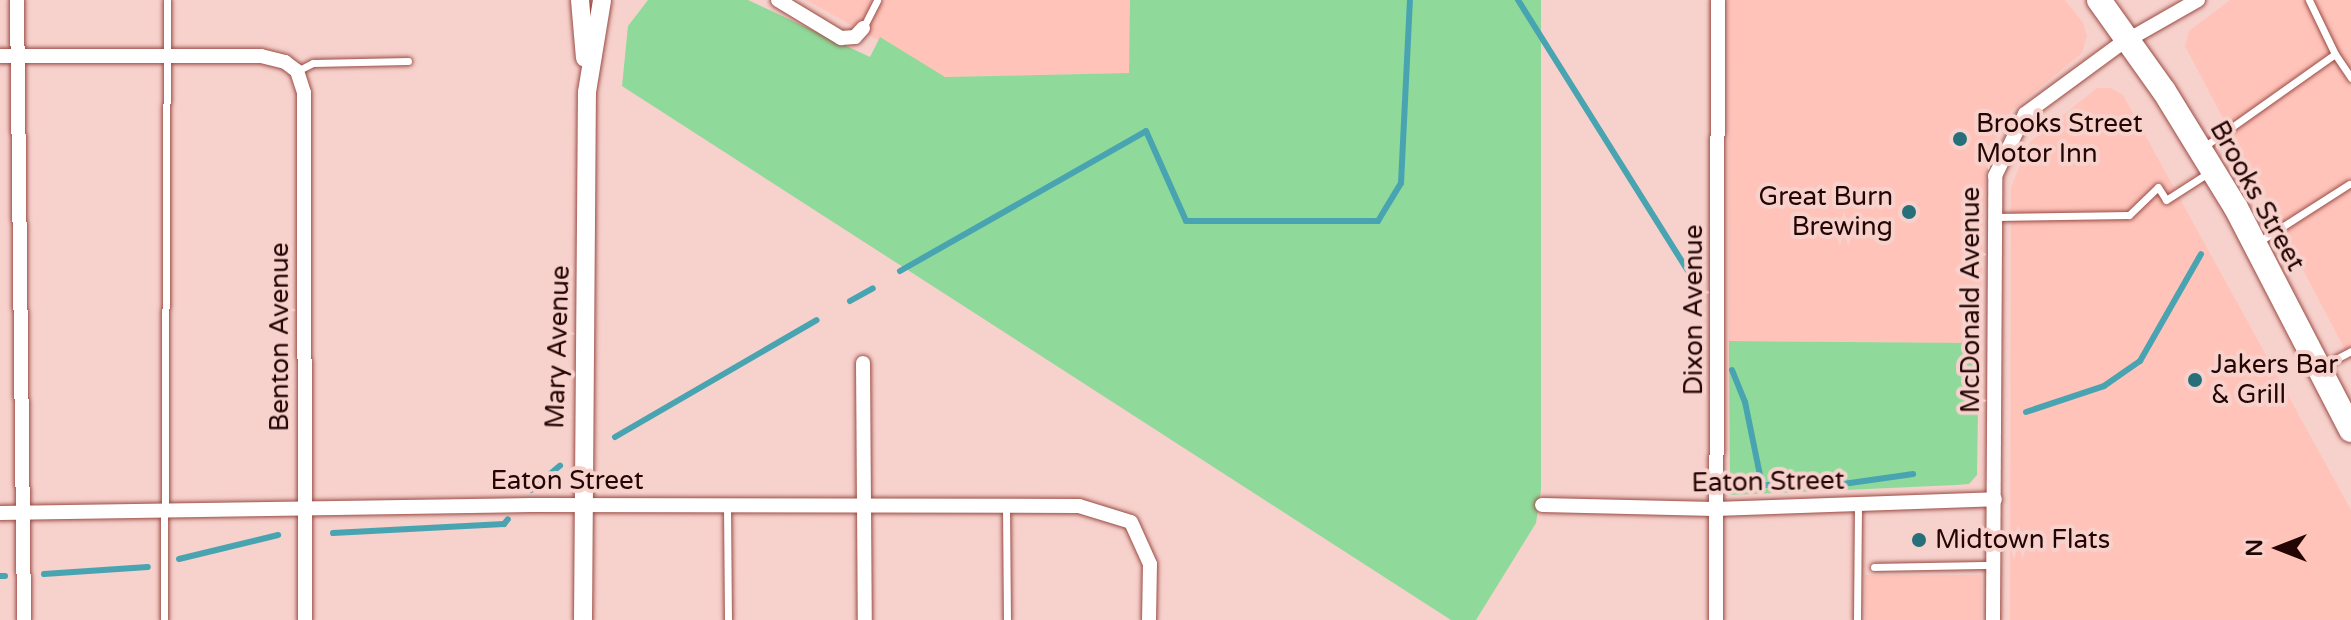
<!DOCTYPE html>
<html>
<head>
<meta charset="utf-8">
<style>
  body { margin:0 }
  #map { position:relative; width:2351px; height:620px; overflow:hidden; background:#f7d1cc; font-family:"Varela Round",sans-serif }
  div>[style] { position:absolute }
  .built>* { inset:0; background:#ffc3ba; transform-origin:0 0 }
  .green>* { inset:0; background:#8fda9a }
  .stream>* { height:6px; margin:-3px; padding:0 3px; transform-origin:3px; border-radius:3px; background:#49a4b1 }
  .roads { filter:drop-shadow(0 0 2px #9a4b43) drop-shadow(0 0 2px #9a4b43) }
  .service>* { height:7px; margin:-3.5px; padding:0 3.5px; transform-origin:3.5px; border-radius:3.5px; background:#fff }
  .minor>* { height:14px; margin:-7px; padding:0 7px; transform-origin:7px; border-radius:7px; background:#fff }
  .tertiary>* { height:18px; margin:-9px; padding:0 9px; transform-origin:9px; border-radius:9px; background:#fff }
  .trunk>* { height:24px; margin:-12px; padding:0 12px; transform-origin:12px; border-radius:12px; background:#fff }
  .dots>* { width:22px; height:22px; translate:-50% -50%; box-sizing:border-box; border:4px solid #f7d1cc; border-radius:50% }
  span { translate:-50% -50%; white-space:nowrap; text-align:center; line-height:1.15; -webkit-text-stroke:8px #f7d1cc; paint-order:stroke }
  .poi-label { font-size:26px; color:#230503 }
  .left { translate:0 -50%; text-align:left }
  .right { translate:-100% -50%; text-align:right }
  .street-label { font-size:26px; color:#230503 }
  .north { position:absolute; left:2239px; top:508px; width:80px; height:80px; -webkit-text-stroke:6px #f7d1cc; paint-order:stroke; rotate:270deg; font-size:22px; font-weight:700; line-height:32px; text-align:center; color:#230503 }
  .north::after { content:''; display:block; margin:auto; width:28px; height:36px; background:#230503; clip-path:polygon(50% 0,100% 100%,50% 72%,0 100%) }
</style>
</head>
<body>
<div id="map">
  <div class="built">
    <i style="clip-path:polygon(806px 0,1130px 0,1130px 73px,945px 77px)"></i>
    <i style="clip-path:polygon(1728px 0,2065px 0,2083px 23px,2087px 36px,2082px 53px,2011px 111px,1986px 156px,1979px 343px,1729px 341px)"></i>
    <i style="clip-path:polygon(2230px 0,2351px 0,2351px 361px,2185px 46px,2189px 31px)"></i>
    <i style="clip-path:polygon(2097px 88px,2111px 88px,2123px 95px,2351px 510px,2351px 620px,2010px 620px,2011px 188px,2029px 143px)"></i>
    <i style="left:1865px;top:575px;width:116px;height:45px"></i>
  </div>
  <div class="green">
    <i style="clip-path:polygon(648px 0,748px 0,870px 57px,880px 37px,945px 77px,1129px 73px,1130px 0,1541px 0,1541px 490px,1536px 523px,1476px 620px,1451px 620px,622px 86px,628px 26px)"></i>
    <i style="clip-path:polygon(1729px 341px,1979px 343px,1977px 475px,1969px 484px,1956px 485px,1730px 495px)"></i>
  </div>
  <div class="stream">
    <i style="left:1518px;top:0;width:324px;rotate:57.9deg"></i>
    <i style="left:900px;top:271px;width:283px;rotate:-29.6deg"></i>
    <i style="left:1146px;top:131px;width:98px;rotate:66deg"></i>
    <i style="left:1186px;top:221px;width:192px"></i>
    <i style="left:1378px;top:221px;width:44px;rotate:-58.8deg"></i>
    <i style="left:1401px;top:183px;width:183px;rotate:-87.2deg"></i>
    <i style="left:850px;top:301px;width:26px;rotate:-29deg"></i>
    <i style="left:1732px;top:370px;width:35px;rotate:68deg"></i>
    <i style="left:1745px;top:402px;width:85px;rotate:78.4deg"></i>
    <i style="left:1762px;top:485px;width:74px"></i>
    <i style="left:1836px;top:485px;width:78px;rotate:-8.1deg"></i>
    <i style="left:2026px;top:412px;width:82px;rotate:-18.4deg"></i>
    <i style="left:2104px;top:386px;width:44px;rotate:-34.8deg"></i>
    <i style="left:2140px;top:361px;width:123px;rotate:-60.3deg"></i>
    <i style="left:615px;top:437px;width:233px;rotate:-30.1deg"></i>
    <i style="left:531px;top:490px;width:38px;rotate:-40deg"></i>
    <i style="left:333px;top:533px;width:171px;rotate:-3deg"></i>
    <i style="left:504px;top:524px;width:6px;rotate:-51deg"></i>
    <i style="left:179px;top:559px;width:102px;rotate:-13.6deg"></i>
    <i style="left:44px;top:574px;width:104px;rotate:-3.9deg"></i>
    <i style="left:0;top:576px;width:5px"></i>
  </div>
  <div class="roads">
    <div class="service">
      <i style="left:863px;top:28px;width:31px;rotate:-63deg"></i>
      <i style="left:2335px;top:54px;width:29px;rotate:56deg"></i>
      <i style="left:297px;top:71px;width:18px;rotate:-27deg"></i>
      <i style="left:313px;top:63px;width:95px;rotate:-1.2deg"></i>
      <i style="left:2205px;top:146px;width:159px;rotate:-35.3deg"></i>
      <i style="left:2335px;top:54px;width:60px;rotate:-115.7deg"></i>
      <i style="left:1995px;top:217px;width:134px;rotate:-0.9deg"></i>
      <i style="left:2129px;top:215px;width:40px;rotate:-44deg"></i>
      <i style="left:2158px;top:187px;width:15px;rotate:58deg"></i>
      <i style="left:2166px;top:200px;width:50px;rotate:-32.7deg"></i>
      <i style="left:2260px;top:241px;width:106px;rotate:-32.6deg"></i>
      <i style="left:2321px;top:367px;width:34px;rotate:-28deg"></i>
      <i style="left:727px;top:506px;width:114px;rotate:89.5deg"></i>
      <i style="left:1006px;top:506px;width:114px;rotate:89.5deg"></i>
      <i style="left:1874px;top:567px;width:120px;rotate:-1deg"></i>
      <i style="left:164px;top:620px;width:620px;rotate:-89.72deg"></i>
      <i style="left:1857px;top:620px;width:116px;rotate:-89.5deg"></i>
    </div>
    <div class="minor">
      <i style="left:17px;top:0;width:620px;rotate:89.35deg"></i>
      <i style="left:778px;top:0;width:74px;rotate:31.1deg"></i>
      <i style="left:841px;top:38px;width:14px;rotate:-4deg"></i>
      <i style="left:855px;top:37px;width:12px;rotate:-48deg"></i>
      <i style="left:0;top:56px;width:261px"></i>
      <i style="left:261px;top:56px;width:25px;rotate:14deg"></i>
      <i style="left:285px;top:62px;width:15px;rotate:37deg"></i>
      <i style="left:297px;top:71px;width:23px;rotate:72deg"></i>
      <i style="left:304px;top:93px;width:527px;rotate:89.89deg"></i>
      <i style="left:863px;top:363px;width:257px;rotate:89.6deg"></i>
      <i style="left:1542px;top:505px;width:173px;rotate:1.3deg"></i>
      <i style="left:1715px;top:509px;width:280px;rotate:-2deg"></i>
      <i style="left:0;top:513px;width:532px;rotate:-0.86deg"></i>
      <i style="left:532px;top:505px;width:547px;rotate:0.1deg"></i>
      <i style="left:1079px;top:506px;width:54px;rotate:17.1deg"></i>
      <i style="left:1131px;top:522px;width:46px;rotate:65.7deg"></i>
      <i style="left:1150px;top:564px;width:56px;rotate:91deg"></i>
      <i style="left:1716px;top:620px;width:620px;rotate:-89.82deg"></i>
      <i style="left:1993px;top:620px;width:444px;rotate:-89.7deg"></i>
      <i style="left:1995px;top:176px;width:69px;rotate:-64.2deg"></i>
      <i style="left:2025px;top:114px;width:117px;rotate:-36.3deg"></i>
      <i style="left:2119px;top:45px;width:91px;rotate:-29.7deg"></i>
    </div>
    <div class="tertiary">
      <i style="left:580px;top:0;width:58px;rotate:85.1deg"></i>
      <i style="left:583px;top:620px;width:528px;rotate:-89.57deg"></i>
      <i style="left:587px;top:92px;width:93px;rotate:-80.7deg"></i>
    </div>
    <div class="trunk">
      <i style="left:2099px;top:0;width:112px;rotate:54.5deg"></i>
      <i style="left:2164px;top:91px;width:137px;rotate:58.4deg"></i>
      <i style="left:2236px;top:208px;width:250px;rotate:62.6deg"></i>
    </div>
  </div>
  <div class="dots">
    <i style="left:1960px;top:139px;background:#276f79"></i>
    <i style="left:1909px;top:212px;background:#276f79"></i>
    <i style="left:2195px;top:380px;background:#276f79"></i>
    <i style="left:1919px;top:540px;background:#276f79"></i>
  </div>
  <div class="poi-label">
    <span class="left" style="left:1976px;top:139px">Brooks Street<br>Motor Inn</span>
    <span class="right" style="left:1893px;top:212px">Great Burn<br>Brewing</span>
    <span class="left" style="left:2211px;top:380px">Jakers Bar<br>&amp; Grill</span>
    <span class="left" style="left:1935px;top:540px">Midtown Flats</span>
  </div>
  <div class="street-label">
    <span style="left:2257px;top:196px;rotate:61deg">Brooks Street</span>
    <span style="left:1971px;top:300px;rotate:-90deg">McDonald Avenue</span>
    <span style="left:1694px;top:310px;rotate:-90deg">Dixon Avenue</span>
    <span style="left:280px;top:337px;rotate:-90deg">Benton Avenue</span>
    <span style="left:558px;top:347px;rotate:-88deg">Mary Avenue</span>
    <span style="left:567px;top:481px">Eaton Street</span>
    <span style="left:1768px;top:482px;rotate:-1deg">Eaton Street</span>
  </div>
  <div class="north">N</div>
</div>
</body>
</html>
